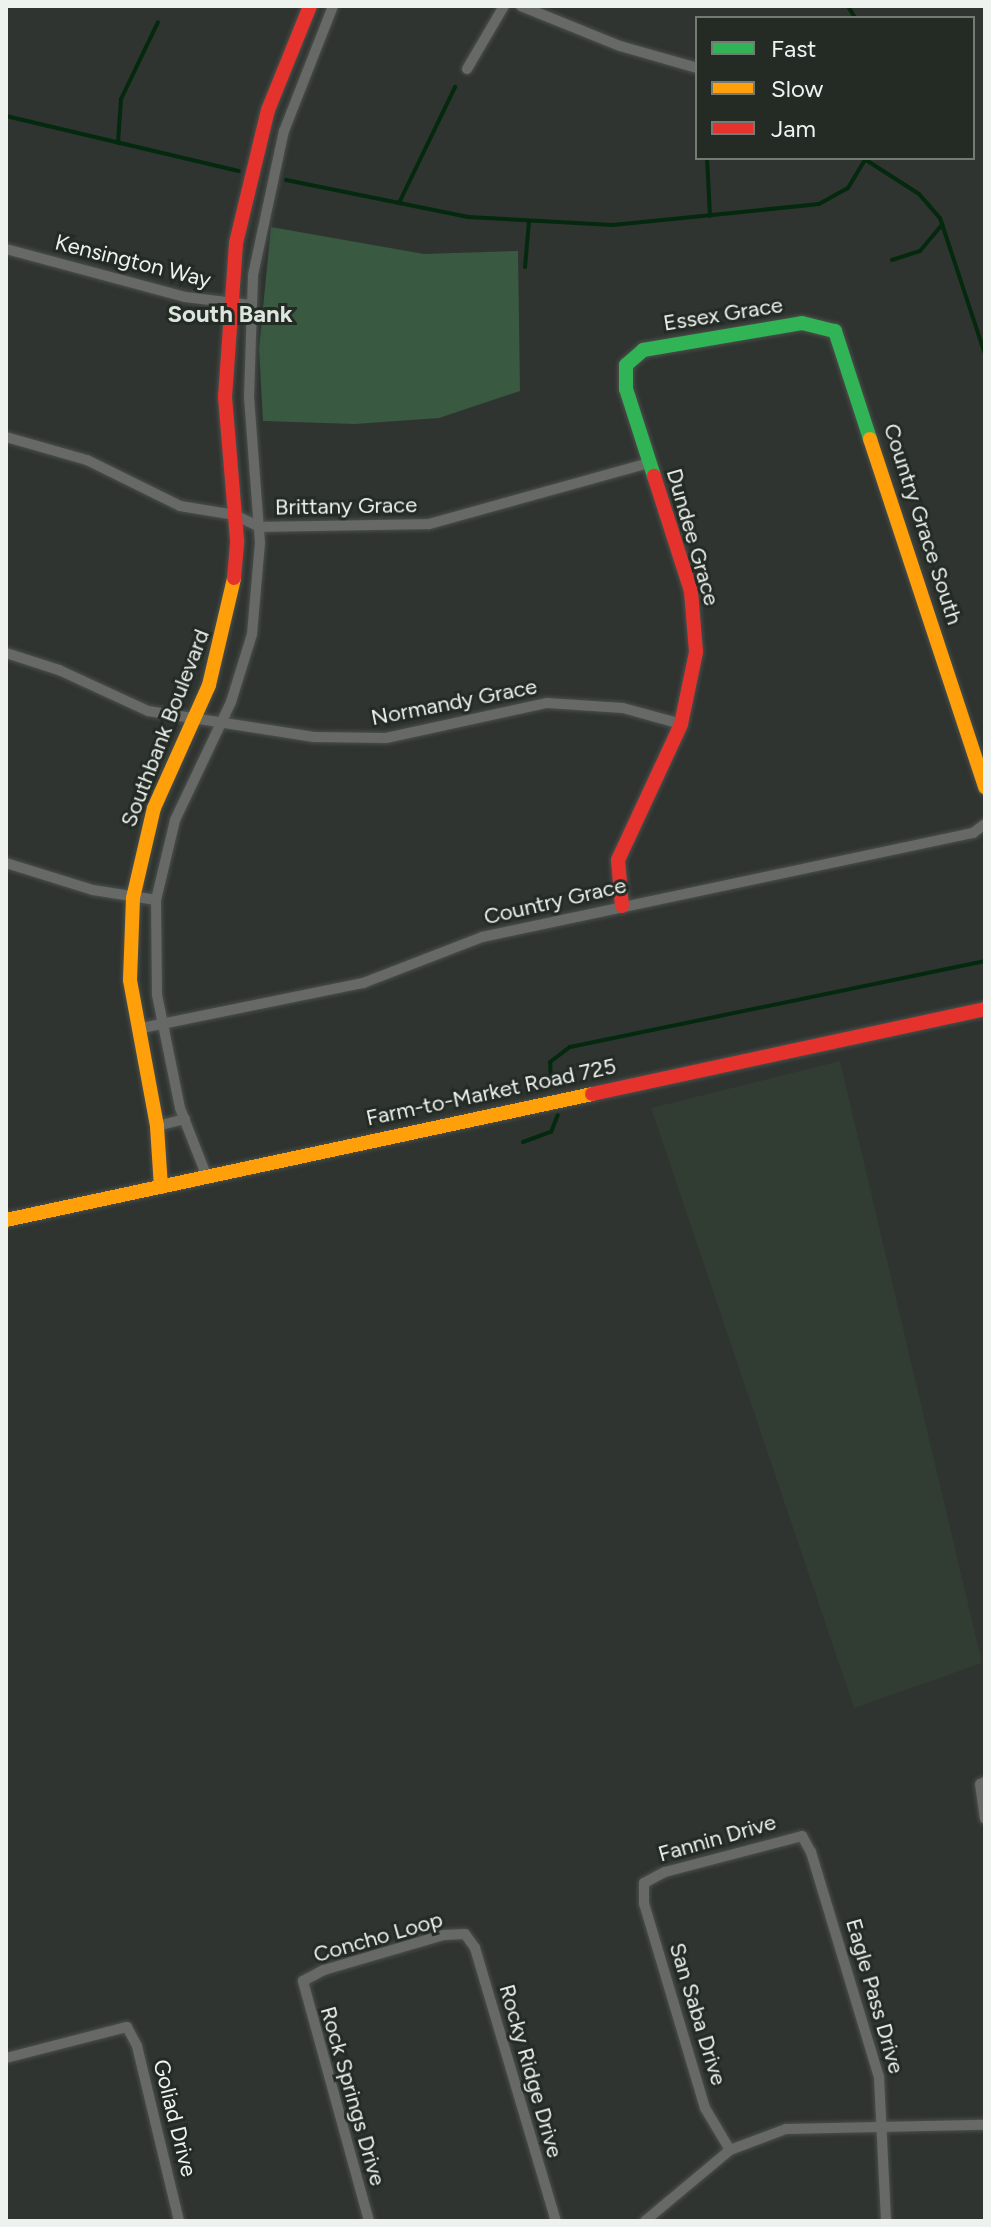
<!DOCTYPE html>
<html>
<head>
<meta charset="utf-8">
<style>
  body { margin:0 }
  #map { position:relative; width:991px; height:2227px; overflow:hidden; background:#2f3430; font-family:Figtree,sans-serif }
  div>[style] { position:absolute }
  .built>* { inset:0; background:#313c33 }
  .green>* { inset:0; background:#395940 }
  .stream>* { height:4px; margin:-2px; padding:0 2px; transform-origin:2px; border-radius:2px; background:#04290e }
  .roads { filter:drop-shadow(0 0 2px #4b4f4c) drop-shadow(0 0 2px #4b4f4c) }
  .street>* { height:10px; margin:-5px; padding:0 5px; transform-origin:5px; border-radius:5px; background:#666966 }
  .fast>* { height:14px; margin:-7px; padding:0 7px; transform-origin:7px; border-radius:7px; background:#30b455 }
  .slow>* { height:14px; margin:-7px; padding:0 7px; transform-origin:7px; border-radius:7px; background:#ff9f0a }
  .jam>* { height:14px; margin:-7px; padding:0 7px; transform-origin:7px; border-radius:7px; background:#e5322d }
  span { translate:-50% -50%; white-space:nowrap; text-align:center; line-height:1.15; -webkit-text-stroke:6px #242b25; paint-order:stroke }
  .street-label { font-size:22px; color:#edf2ee }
  .neighbourhood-label { font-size:24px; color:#dde6de; font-weight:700 }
  .frame { position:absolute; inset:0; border:8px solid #edf2ee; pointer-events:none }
  .legend { position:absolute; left:695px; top:16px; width:280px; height:144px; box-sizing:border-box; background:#242b25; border:2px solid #747b75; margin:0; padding:10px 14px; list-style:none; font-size:24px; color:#edf2ee }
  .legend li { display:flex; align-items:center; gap:16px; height:40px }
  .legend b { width:40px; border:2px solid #747b75 }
</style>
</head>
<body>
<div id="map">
  <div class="built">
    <i style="clip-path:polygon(840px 1061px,982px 1663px,854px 1708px,651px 1108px)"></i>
  </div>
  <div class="green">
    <i style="clip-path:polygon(271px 227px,424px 254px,518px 251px,520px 391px,439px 418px,355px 424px,263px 421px,259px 349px)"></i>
  </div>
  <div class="stream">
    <i style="left:848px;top:6px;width:14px;rotate:60deg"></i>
    <i style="left:6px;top:116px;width:239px;rotate:13.3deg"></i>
    <i style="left:118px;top:143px;width:44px;rotate:-86.1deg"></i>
    <i style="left:121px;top:99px;width:85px;rotate:-64.3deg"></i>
    <i style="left:707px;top:158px;width:58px;rotate:87deg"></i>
    <i style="left:866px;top:160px;width:63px;rotate:32.7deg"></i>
    <i style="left:919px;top:194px;width:32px;rotate:49deg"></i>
    <i style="left:940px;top:218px;width:143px;rotate:71.7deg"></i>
    <i style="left:286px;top:180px;width:186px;rotate:11.5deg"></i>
    <i style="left:468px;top:217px;width:145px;rotate:3.2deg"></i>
    <i style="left:613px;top:225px;width:207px;rotate:-5.8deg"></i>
    <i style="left:819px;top:204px;width:33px;rotate:-29deg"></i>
    <i style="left:848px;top:188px;width:35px;rotate:-59deg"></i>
    <i style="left:399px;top:203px;width:129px;rotate:-64.2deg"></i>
    <i style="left:892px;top:260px;width:29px;rotate:-18deg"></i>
    <i style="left:920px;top:251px;width:35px;rotate:-50deg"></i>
    <i style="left:525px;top:267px;width:46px;rotate:-85deg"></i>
    <i style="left:551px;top:1086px;width:24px;rotate:-92deg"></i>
    <i style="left:550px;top:1062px;width:25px;rotate:-37deg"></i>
    <i style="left:570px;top:1047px;width:424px;rotate:-11.7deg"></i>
    <i style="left:523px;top:1142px;width:30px;rotate:-20deg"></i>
    <i style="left:551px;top:1132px;width:18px;rotate:-68deg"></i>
  </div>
  <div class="roads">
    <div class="street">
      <i style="left:521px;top:6px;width:107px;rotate:22deg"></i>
      <i style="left:620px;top:46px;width:80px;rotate:15.9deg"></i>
      <i style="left:467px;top:69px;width:73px;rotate:-59.6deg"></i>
      <i style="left:6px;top:249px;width:185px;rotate:15deg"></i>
      <i style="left:185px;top:297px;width:66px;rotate:6.9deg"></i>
      <i style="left:6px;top:437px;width:84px;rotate:15.9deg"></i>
      <i style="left:87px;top:460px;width:104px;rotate:26.3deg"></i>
      <i style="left:180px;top:506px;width:56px;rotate:9.3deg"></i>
      <i style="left:235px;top:515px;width:28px;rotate:26deg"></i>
      <i style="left:260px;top:527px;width:169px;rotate:-1deg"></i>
      <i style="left:429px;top:524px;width:228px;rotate:-15.5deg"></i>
      <i style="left:6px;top:653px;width:56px;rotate:17.8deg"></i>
      <i style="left:59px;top:670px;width:98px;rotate:24.7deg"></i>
      <i style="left:148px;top:711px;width:168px;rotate:8.9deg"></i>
      <i style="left:314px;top:737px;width:72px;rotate:0.8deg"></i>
      <i style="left:386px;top:738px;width:165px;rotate:-12.3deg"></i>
      <i style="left:547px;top:703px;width:76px;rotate:3.8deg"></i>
      <i style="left:623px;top:708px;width:60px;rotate:15.4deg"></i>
      <i style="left:6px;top:863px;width:91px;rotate:17.2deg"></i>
      <i style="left:93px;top:890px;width:64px;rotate:9deg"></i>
      <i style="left:137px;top:1029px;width:231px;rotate:-11.5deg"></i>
      <i style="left:363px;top:983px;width:128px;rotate:-21.1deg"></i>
      <i style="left:482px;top:937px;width:502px;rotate:-11.96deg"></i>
      <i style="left:973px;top:833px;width:15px;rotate:-37deg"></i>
      <i style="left:157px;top:1126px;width:29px;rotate:-14deg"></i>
      <i style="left:207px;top:1177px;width:74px;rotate:-111.4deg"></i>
      <i style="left:180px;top:1108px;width:115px;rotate:-101.5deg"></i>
      <i style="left:157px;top:995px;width:95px;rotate:-90.6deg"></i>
      <i style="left:156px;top:900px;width:82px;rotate:-76.6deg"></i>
      <i style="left:175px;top:820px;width:131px;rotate:-64.6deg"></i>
      <i style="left:231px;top:702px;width:71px;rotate:-72.8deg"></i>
      <i style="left:252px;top:634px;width:91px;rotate:-85deg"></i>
      <i style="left:260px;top:543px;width:146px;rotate:-94.3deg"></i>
      <i style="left:249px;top:397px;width:122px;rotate:-88.1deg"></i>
      <i style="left:253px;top:275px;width:147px;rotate:-77.9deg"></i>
      <i style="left:284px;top:131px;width:134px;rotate:-68.6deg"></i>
      <i style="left:985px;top:1782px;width:5px;rotate:158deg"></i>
      <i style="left:980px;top:1784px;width:35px;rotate:82deg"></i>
      <i style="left:6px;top:2058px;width:125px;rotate:-14.4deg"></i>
      <i style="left:127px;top:2027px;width:21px;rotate:62deg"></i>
      <i style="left:137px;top:2046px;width:180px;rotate:76.5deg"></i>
      <i style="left:730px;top:2150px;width:49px;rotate:-120.8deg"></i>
      <i style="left:705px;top:2108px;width:213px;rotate:-106.6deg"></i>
      <i style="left:644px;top:1904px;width:21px;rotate:-90deg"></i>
      <i style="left:644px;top:1883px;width:24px;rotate:-28deg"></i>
      <i style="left:665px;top:1872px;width:142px;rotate:-14.7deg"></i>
      <i style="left:802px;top:1836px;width:18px;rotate:61deg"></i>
      <i style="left:811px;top:1852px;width:235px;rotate:73.2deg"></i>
      <i style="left:879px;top:2077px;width:144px;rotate:87.2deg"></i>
      <i style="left:369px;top:2221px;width:249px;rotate:-105.4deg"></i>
      <i style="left:303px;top:1981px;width:24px;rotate:-28deg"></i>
      <i style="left:324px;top:1970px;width:125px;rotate:-16.3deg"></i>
      <i style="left:444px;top:1935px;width:21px;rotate:-3deg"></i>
      <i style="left:465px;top:1934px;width:17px;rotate:54deg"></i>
      <i style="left:475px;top:1948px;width:285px;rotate:73.5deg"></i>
      <i style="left:645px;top:2221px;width:111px;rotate:-39.9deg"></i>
      <i style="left:730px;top:2150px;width:60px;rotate:-20.6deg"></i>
      <i style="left:786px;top:2129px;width:199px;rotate:-1.2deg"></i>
    </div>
    <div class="fast">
      <i style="left:654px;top:476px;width:91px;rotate:-107.8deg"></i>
      <i style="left:626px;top:389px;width:24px;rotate:-90deg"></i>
      <i style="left:626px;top:365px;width:23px;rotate:-41deg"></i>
      <i style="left:643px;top:350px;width:161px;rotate:-9.6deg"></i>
      <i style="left:802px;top:323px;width:34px;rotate:14deg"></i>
      <i style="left:835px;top:331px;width:114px;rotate:72deg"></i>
    </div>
    <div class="slow">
      <i style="left:870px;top:439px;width:367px;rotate:71.7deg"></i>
      <i style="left:161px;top:1187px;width:61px;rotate:-93.8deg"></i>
      <i style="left:157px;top:1126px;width:148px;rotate:-100.5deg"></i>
      <i style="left:130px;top:980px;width:82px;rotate:-87.9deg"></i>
      <i style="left:133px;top:898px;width:92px;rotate:-76.9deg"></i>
      <i style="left:154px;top:808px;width:135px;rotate:-65.9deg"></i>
      <i style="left:209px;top:685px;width:110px;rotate:-76.8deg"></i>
      <i style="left:6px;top:1220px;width:599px;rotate:-12.13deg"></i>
    </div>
    <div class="jam">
      <i style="left:234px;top:578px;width:38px;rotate:-85deg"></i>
      <i style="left:237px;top:540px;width:144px;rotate:-94.8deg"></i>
      <i style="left:225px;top:397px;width:154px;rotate:-85.9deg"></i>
      <i style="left:236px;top:243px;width:137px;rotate:-76.5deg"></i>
      <i style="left:268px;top:110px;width:112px;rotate:-68deg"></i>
      <i style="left:622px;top:906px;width:46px;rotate:-95deg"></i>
      <i style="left:618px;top:860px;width:150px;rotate:-65.1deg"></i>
      <i style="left:681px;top:724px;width:74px;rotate:-78.2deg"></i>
      <i style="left:696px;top:652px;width:61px;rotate:-94.7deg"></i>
      <i style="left:691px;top:591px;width:121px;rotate:-107.8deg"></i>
      <i style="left:592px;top:1094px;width:402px;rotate:-12.2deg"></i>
    </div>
  </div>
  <div class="street-label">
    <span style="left:133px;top:261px;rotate:14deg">Kensington Way</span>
    <span style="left:723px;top:314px;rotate:-9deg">Essex Grace</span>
    <span style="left:346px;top:506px;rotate:-1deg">Brittany Grace</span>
    <span style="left:923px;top:524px;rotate:72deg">Country Grace South</span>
    <span style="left:693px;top:537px;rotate:74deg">Dundee Grace</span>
    <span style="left:454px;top:702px;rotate:-11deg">Normandy Grace</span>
    <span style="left:165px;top:728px;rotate:-69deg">Southbank Boulevard</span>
    <span style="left:555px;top:901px;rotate:-13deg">Country Grace</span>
    <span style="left:491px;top:1092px;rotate:-12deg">Farm-to-Market Road 725</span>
    <span style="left:717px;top:1838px;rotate:-16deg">Fannin Drive</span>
    <span style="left:378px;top:1937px;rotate:-16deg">Concho Loop</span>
    <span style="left:875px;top:1996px;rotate:74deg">Eagle Pass Drive</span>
    <span style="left:698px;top:2014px;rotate:73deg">San Saba Drive</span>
    <span style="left:531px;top:2071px;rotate:74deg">Rocky Ridge Drive</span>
    <span style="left:353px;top:2096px;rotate:74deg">Rock Springs Drive</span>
    <span style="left:175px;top:2118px;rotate:76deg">Goliad Drive</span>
  </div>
  <div class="neighbourhood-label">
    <span style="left:230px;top:314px">South Bank</span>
  </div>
  <div class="frame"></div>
  <ul class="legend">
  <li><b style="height:10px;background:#30b455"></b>Fast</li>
  <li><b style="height:10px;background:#ff9f0a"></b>Slow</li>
  <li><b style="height:10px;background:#e5322d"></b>Jam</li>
  </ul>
</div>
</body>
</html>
